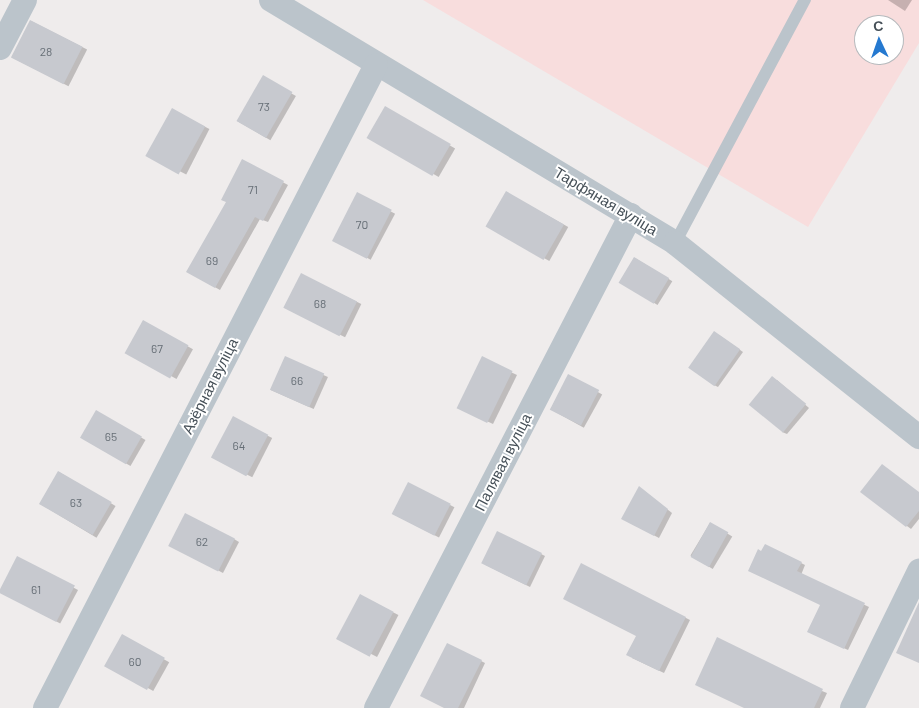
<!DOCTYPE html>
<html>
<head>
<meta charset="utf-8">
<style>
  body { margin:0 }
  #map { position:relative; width:919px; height:708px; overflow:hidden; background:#efecec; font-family:Barlow,sans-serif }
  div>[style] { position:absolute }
  .medical>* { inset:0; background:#f8dddd }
  .shadow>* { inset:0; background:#0003; transform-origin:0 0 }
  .building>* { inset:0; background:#c7c9cf; transform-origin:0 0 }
  .lane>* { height:12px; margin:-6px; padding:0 6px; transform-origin:6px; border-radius:6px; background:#bbc4cb }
  .street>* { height:24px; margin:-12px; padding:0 12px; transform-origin:12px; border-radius:12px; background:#bbc4cb }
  span { translate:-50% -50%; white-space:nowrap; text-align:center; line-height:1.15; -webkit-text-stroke:4px #fff; paint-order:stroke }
  .number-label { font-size:12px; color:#666e76 }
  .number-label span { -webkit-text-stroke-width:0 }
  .street-label { font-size:15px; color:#465058 }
  .north { position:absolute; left:854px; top:15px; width:50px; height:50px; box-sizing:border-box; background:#fff; border:1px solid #b5b9bc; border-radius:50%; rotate:357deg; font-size:14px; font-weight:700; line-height:20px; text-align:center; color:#465058 }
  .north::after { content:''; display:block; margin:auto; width:18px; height:22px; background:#2579d0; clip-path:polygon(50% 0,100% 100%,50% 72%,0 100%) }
</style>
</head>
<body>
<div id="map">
  <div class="medical">
    <i style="clip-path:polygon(evenodd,423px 0,919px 0,919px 43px,808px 227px,423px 0,864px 25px,894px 25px,894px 55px,864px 55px,864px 25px)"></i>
  </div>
  <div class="shadow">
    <i style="clip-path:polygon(888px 0,912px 0,905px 11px)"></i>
    <i style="left:31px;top:21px;width:63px;height:41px;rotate:27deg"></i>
    <i style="left:263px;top:77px;width:38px;height:51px;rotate:30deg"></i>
    <i style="left:385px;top:108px;width:81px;height:33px;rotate:30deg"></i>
    <i style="left:172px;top:110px;width:42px;height:51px;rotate:27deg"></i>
    <i style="clip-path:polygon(243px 161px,288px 185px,268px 222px,260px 219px,220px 290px,188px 272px,228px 202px)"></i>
    <i style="left:507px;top:193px;width:70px;height:39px;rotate:29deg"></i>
    <i style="left:358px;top:194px;width:42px;height:52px;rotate:28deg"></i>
    <i style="left:635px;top:258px;width:44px;height:28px;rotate:32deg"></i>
    <i style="left:302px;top:275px;width:66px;height:37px;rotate:26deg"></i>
    <i style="left:144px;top:322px;width:56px;height:34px;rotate:29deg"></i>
    <i style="clip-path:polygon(719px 335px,743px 352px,718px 387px,714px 385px)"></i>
    <i style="left:285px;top:358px;width:47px;height:35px;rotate:24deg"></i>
    <i style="clip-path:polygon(482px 358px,517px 375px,493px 424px,463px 410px)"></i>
    <i style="left:569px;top:376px;width:38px;height:38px;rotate:29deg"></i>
    <i style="clip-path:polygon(777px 380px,809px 408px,787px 434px,782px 432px)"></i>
    <i style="left:97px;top:412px;width:56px;height:30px;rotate:30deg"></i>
    <i style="left:233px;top:418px;width:44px;height:44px;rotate:27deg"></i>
    <i style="left:59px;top:472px;width:66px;height:37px;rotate:31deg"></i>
    <i style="left:409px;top:484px;width:51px;height:34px;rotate:27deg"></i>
    <i style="clip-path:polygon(643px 490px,672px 513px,659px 538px,623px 519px)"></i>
    <i style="clip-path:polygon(862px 492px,919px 493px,919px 519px,911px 529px)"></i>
    <i style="left:710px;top:523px;width:26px;height:38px;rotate:31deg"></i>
    <i style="clip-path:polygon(234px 539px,239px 542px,223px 573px,175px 548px)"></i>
    <i style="clip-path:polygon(762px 553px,801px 563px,805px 565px,801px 575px,869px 607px,848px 650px,813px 634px,821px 605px)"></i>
    <i style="clip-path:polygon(541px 554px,545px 556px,530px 587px,486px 565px)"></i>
    <i style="left:18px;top:558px;width:68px;height:38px;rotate:28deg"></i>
    <i style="clip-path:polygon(582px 565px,690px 620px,664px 673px,632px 658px,638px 635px)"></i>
    <i style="left:361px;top:596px;width:42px;height:47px;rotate:27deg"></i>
    <i style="left:122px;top:636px;width:54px;height:33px;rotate:29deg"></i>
    <i style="clip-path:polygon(481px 661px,485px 663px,464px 708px,446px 708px)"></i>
    <i style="clip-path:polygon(822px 691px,827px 693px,820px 708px,746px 708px)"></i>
  </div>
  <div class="building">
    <i style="left:30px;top:20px;width:59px;height:42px;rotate:27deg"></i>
    <i style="left:263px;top:75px;width:34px;height:53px;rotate:30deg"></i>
    <i style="left:385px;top:106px;width:76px;height:37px;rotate:30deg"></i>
    <i style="left:172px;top:108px;width:38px;height:55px;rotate:29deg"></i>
    <i style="clip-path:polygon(242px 159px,284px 181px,263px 221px,255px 217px,215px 288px,186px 272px,226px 202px,221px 200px)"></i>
    <i style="left:506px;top:191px;width:67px;height:41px;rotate:30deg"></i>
    <i style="left:357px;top:192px;width:39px;height:55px;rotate:27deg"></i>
    <i style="left:634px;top:257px;width:41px;height:30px;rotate:31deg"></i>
    <i style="left:301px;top:273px;width:63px;height:39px;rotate:27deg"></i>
    <i style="left:143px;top:320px;width:52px;height:38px;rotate:29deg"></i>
    <i style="left:714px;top:331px;width:32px;height:45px;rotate:35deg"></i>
    <i style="left:285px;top:356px;width:43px;height:37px;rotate:24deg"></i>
    <i style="left:482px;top:356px;width:34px;height:58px;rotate:26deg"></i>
    <i style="left:568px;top:374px;width:35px;height:40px;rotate:27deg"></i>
    <i style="left:772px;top:376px;width:44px;height:37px;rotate:39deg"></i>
    <i style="left:96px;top:410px;width:53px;height:32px;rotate:30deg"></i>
    <i style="left:233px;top:416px;width:40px;height:47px;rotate:28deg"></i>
    <i style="clip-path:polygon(882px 464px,919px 492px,919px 511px,906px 527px,860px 492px)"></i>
    <i style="left:58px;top:471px;width:62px;height:38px;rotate:30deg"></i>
    <i style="left:408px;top:482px;width:48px;height:36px;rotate:27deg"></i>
    <i style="clip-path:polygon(639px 486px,668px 509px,654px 536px,621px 519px)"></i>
    <i style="left:185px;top:513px;width:56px;height:37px;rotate:27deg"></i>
    <i style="left:710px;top:522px;width:21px;height:40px;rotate:29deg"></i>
    <i style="left:497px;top:531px;width:50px;height:36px;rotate:26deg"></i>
    <i style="clip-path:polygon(765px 544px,802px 562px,797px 571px,865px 603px,844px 649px,807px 632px,820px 605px,748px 571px,758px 549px,761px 551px)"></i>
    <i style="left:17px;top:556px;width:65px;height:41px;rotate:27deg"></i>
    <i style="clip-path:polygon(581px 563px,686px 617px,659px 671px,626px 655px,636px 636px,563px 599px)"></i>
    <i style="left:360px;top:594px;width:38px;height:51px;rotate:28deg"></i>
    <i style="clip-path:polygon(919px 602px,919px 663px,896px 653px)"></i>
    <i style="left:122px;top:634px;width:49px;height:37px;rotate:29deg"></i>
    <i style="clip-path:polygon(717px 637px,823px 689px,814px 708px,744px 708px,695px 685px)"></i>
    <i style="clip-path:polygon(447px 643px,482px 660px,458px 708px,444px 708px,420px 696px)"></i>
  </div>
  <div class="lane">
    <i style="left:675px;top:243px;width:276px;rotate:-61.9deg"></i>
  </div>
  <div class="street">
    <i style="left:271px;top:0;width:471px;rotate:31deg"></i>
    <i style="left:675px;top:243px;width:312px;rotate:38.5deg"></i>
    <i style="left:0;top:48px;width:54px;rotate:-62.5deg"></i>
    <i style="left:45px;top:708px;width:723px;rotate:-62.76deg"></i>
    <i style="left:376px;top:708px;width:555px;rotate:-62.65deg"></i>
    <i style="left:852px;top:708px;width:153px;rotate:-63.9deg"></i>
  </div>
  <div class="number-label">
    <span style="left:46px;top:52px">28</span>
    <span style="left:264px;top:107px">73</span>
    <span style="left:253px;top:190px">71</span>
    <span style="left:362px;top:225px">70</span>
    <span style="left:212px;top:261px">69</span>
    <span style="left:320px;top:304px">68</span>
    <span style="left:157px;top:349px">67</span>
    <span style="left:297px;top:381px">66</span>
    <span style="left:111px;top:437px">65</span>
    <span style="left:239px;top:446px">64</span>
    <span style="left:76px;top:503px">63</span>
    <span style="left:202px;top:542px">62</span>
    <span style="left:36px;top:590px">61</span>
    <span style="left:135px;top:662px">60</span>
  </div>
  <div class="street-label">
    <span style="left:606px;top:201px;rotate:31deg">Тарфяная вуліца</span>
    <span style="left:210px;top:386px;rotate:-63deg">Азёрная вуліца</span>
    <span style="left:503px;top:462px;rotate:-63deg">Палявая вуліца</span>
  </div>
  <div class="north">С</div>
</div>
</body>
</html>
